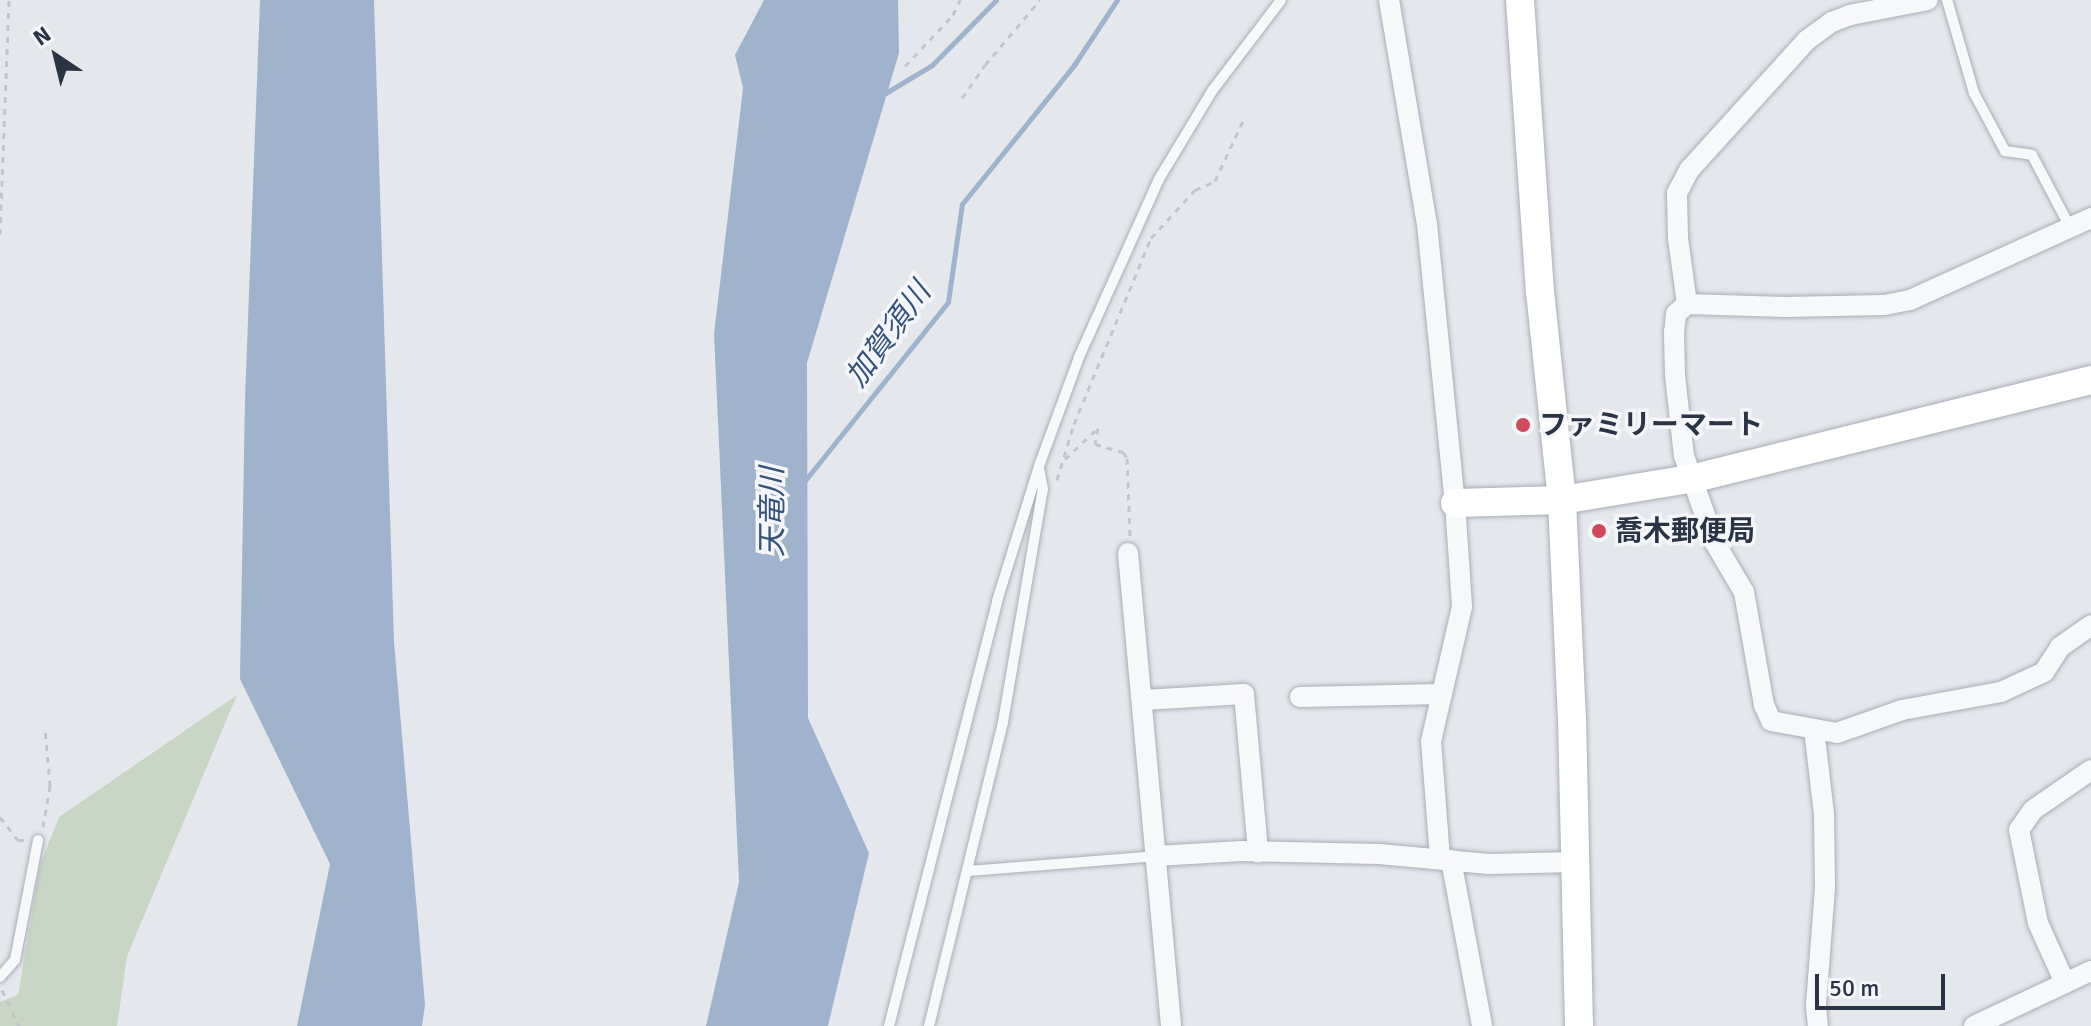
<!DOCTYPE html>
<html>
<head>
<meta charset="utf-8">
<style>
  body { margin:0 }
  #map { position:relative; width:2091px; height:1026px; overflow:hidden; background:#e4e7ec; font-family:Signika,"Noto Sans JP",sans-serif }
  div>[style] { position:absolute }
  .green>* { inset:0; background:#c9d6c5 }
  .water>* { inset:0; background:#9fb4cc }
  .stream>* { height:5px; margin:-2.5px; padding:0 2.5px; transform-origin:2.5px; border-radius:2.5px; background:#9fb4cc }
  .path>* { height:3px; margin-top:-1.5px; transform-origin:0; background:repeating-linear-gradient(90deg,#c2c5cb 0 6px,transparent 0 12px) }
  .roads { filter:drop-shadow(0 0 2px #a9aeb7) drop-shadow(0 0 2px #a9aeb7) }
  .lane>* { height:10px; margin:-5px; padding:0 5px; transform-origin:5px; border-radius:5px; background:#f7f8fa }
  .street>* { height:20px; margin:-10px; padding:0 10px; transform-origin:10px; border-radius:10px; background:#f7f8fa }
  .secondary>* { height:28px; margin:-14px; padding:0 14px; transform-origin:14px; border-radius:14px; background:#fff }
  .dots>* { width:22px; height:22px; translate:-50% -50%; box-sizing:border-box; border:4px solid #f4f6f9; border-radius:50% }
  span { translate:-50% -50%; white-space:nowrap; text-align:center; line-height:1.15; -webkit-text-stroke:7px #f4f6f9; paint-order:stroke }
  .poi-label { font-size:28px; color:#2b3445; font-weight:700 }
  .left { translate:0 -50%; text-align:left }
  .water-label { font-size:30px; color:#34527a; font-style:italic }
  .north { position:absolute; left:16px; top:16px; width:80px; height:80px; -webkit-text-stroke:6px #f4f6f9; paint-order:stroke; rotate:325deg; font-size:22px; font-weight:700; line-height:32px; text-align:center; color:#2b3445 }
  .north::after { content:''; display:block; margin:auto; width:28px; height:36px; background:#2b3445; clip-path:polygon(50% 0,100% 100%,50% 72%,0 100%) }
  .scale { position:absolute; left:1815px; top:974px; width:130px; height:36px; box-sizing:border-box; border:4px solid #2b3445; border-top:0; padding-left:10px; font-size:24px; line-height:28px; white-space:nowrap; color:#2b3445; -webkit-text-stroke:6px #f4f6f9; paint-order:stroke }
</style>
</head>
<body>
<div id="map">
  <div class="green">
    <i style="clip-path:polygon(237px 695px,127px 956px,117px 1026px,0 1026px,0 1002px,18px 995px,40px 865px,59px 817px)"></i>
  </div>
  <div class="water">
    <i style="clip-path:polygon(260px 0,374px 0,394px 642px,425px 1005px,422px 1026px,297px 1026px,330px 864px,240px 679px,245px 399px)"></i>
    <i style="clip-path:polygon(764px 0,898px 0,899px 53px,807px 363px,808px 718px,869px 853px,828px 1026px,706px 1026px,739px 882px,714px 334px,743px 88px,735px 55px)"></i>
  </div>
  <div class="stream">
    <i style="left:884px;top:94px;width:56px;rotate:-31.1deg"></i>
    <i style="left:932px;top:65px;width:91px;rotate:-45.4deg"></i>
    <i style="left:803px;top:483px;width:232px;rotate:-51.3deg"></i>
    <i style="left:948px;top:302px;width:99px;rotate:-81.9deg"></i>
    <i style="left:962px;top:204px;width:179px;rotate:-51.1deg"></i>
    <i style="left:1074px;top:65px;width:78px;rotate:-56.5deg"></i>
  </div>
  <div class="path">
    <i style="left:905px;top:66px;width:70px;rotate:-46.7deg"></i>
    <i style="left:953px;top:15px;width:17px;rotate:-65deg"></i>
    <i style="left:962px;top:98px;width:40px;rotate:-55.1deg"></i>
    <i style="left:985px;top:65px;width:85px;rotate:-49.8deg"></i>
    <i style="left:0;top:234px;width:234px;rotate:-87.8deg"></i>
    <i style="left:1065px;top:459px;width:45px;rotate:-43.2deg"></i>
    <i style="left:1098px;top:428px;width:16px;rotate:101deg"></i>
    <i style="left:1095px;top:444px;width:29px;rotate:16deg"></i>
    <i style="left:1123px;top:452px;width:7px;rotate:56deg"></i>
    <i style="left:1127px;top:458px;width:78px;rotate:87.8deg"></i>
    <i style="left:1057px;top:480px;width:59px;rotate:-73.1deg"></i>
    <i style="left:1074px;top:424px;width:201px;rotate:-67.5deg"></i>
    <i style="left:1151px;top:238px;width:65px;rotate:-47.5deg"></i>
    <i style="left:1195px;top:190px;width:22px;rotate:-24deg"></i>
    <i style="left:1215px;top:181px;width:66px;rotate:-65deg"></i>
    <i style="left:0;top:817px;width:29px;rotate:52deg"></i>
    <i style="left:18px;top:840px;width:6px"></i>
    <i style="left:43px;top:827px;width:42px;rotate:-80.3deg"></i>
    <i style="left:50px;top:786px;width:58px;rotate:-94.9deg"></i>
    <i style="left:2px;top:990px;width:40px;rotate:65deg"></i>
  </div>
  <div class="roads">
    <div class="lane">
      <i style="left:1947px;top:0;width:97px;rotate:73.8deg"></i>
      <i style="left:1974px;top:93px;width:66px;rotate:61.9deg"></i>
      <i style="left:2005px;top:151px;width:27px;rotate:8deg"></i>
      <i style="left:2032px;top:155px;width:81px;rotate:62.2deg"></i>
      <i style="left:967px;top:871px;width:190px;rotate:-4.5deg"></i>
      <i style="left:0;top:977px;width:23px;rotate:-49deg"></i>
      <i style="left:15px;top:960px;width:122px;rotate:-79.1deg"></i>
      <i style="left:889px;top:1026px;width:439px;rotate:-75.7deg"></i>
      <i style="left:997px;top:601px;width:141px;rotate:-72.7deg"></i>
      <i style="left:1039px;top:466px;width:116px;rotate:-69.8deg"></i>
      <i style="left:1079px;top:357px;width:195px;rotate:-65.8deg"></i>
      <i style="left:1159px;top:179px;width:103px;rotate:-58.9deg"></i>
      <i style="left:1212px;top:91px;width:114px;rotate:-52.8deg"></i>
      <i style="left:929px;top:1026px;width:313px;rotate:-76.3deg"></i>
      <i style="left:1003px;top:722px;width:236px;rotate:-80.3deg"></i>
      <i style="left:1043px;top:489px;width:21px;rotate:-101deg"></i>
    </div>
    <div class="street">
      <i style="left:1389px;top:0;width:227px;rotate:80.4deg"></i>
      <i style="left:1427px;top:224px;width:280px;rotate:84.3deg"></i>
      <i style="left:1455px;top:503px;width:104px;rotate:86.1deg"></i>
      <i style="left:1462px;top:607px;width:138px;rotate:103deg"></i>
      <i style="left:1431px;top:741px;width:118px;rotate:85.6deg"></i>
      <i style="left:2091px;top:218px;width:199px;rotate:155.6deg"></i>
      <i style="left:1910px;top:300px;width:26px;rotate:169deg"></i>
      <i style="left:1884px;top:305px;width:99px;rotate:178.8deg"></i>
      <i style="left:1785px;top:307px;width:98px;rotate:-178.2deg"></i>
      <i style="left:1687px;top:304px;width:15px;rotate:138deg"></i>
      <i style="left:1676px;top:314px;width:18px;rotate:96deg"></i>
      <i style="left:1674px;top:332px;width:43px;rotate:88.7deg"></i>
      <i style="left:1675px;top:375px;width:81px;rotate:83.7deg"></i>
      <i style="left:1684px;top:456px;width:92px;rotate:70.4deg"></i>
      <i style="left:1715px;top:543px;width:57px;rotate:59.4deg"></i>
      <i style="left:1744px;top:592px;width:115px;rotate:80deg"></i>
      <i style="left:1764px;top:705px;width:17px;rotate:66deg"></i>
      <i style="left:1771px;top:721px;width:67px;rotate:10.3deg"></i>
      <i style="left:1837px;top:733px;width:69px;rotate:-19.5deg"></i>
      <i style="left:1902px;top:710px;width:101px;rotate:-10.3deg"></i>
      <i style="left:2001px;top:692px;width:47px;rotate:-24.9deg"></i>
      <i style="left:2044px;top:672px;width:30px;rotate:-57deg"></i>
      <i style="left:2060px;top:647px;width:38px;rotate:-35deg"></i>
      <i style="left:1687px;top:304px;width:67px;rotate:-97.8deg"></i>
      <i style="left:1678px;top:238px;width:45px;rotate:-91.3deg"></i>
      <i style="left:1677px;top:193px;width:27px;rotate:-62deg"></i>
      <i style="left:1690px;top:169px;width:174px;rotate:-47.8deg"></i>
      <i style="left:1807px;top:40px;width:31px;rotate:-36deg"></i>
      <i style="left:1832px;top:22px;width:19px;rotate:-21deg"></i>
      <i style="left:1850px;top:15px;width:79px;rotate:-10.9deg"></i>
      <i style="left:1128px;top:553px;width:475px;rotate:84.8deg"></i>
      <i style="left:1300px;top:697px;width:142px;rotate:-1.2deg"></i>
      <i style="left:1144px;top:700px;width:100px;rotate:-3.4deg"></i>
      <i style="left:1244px;top:694px;width:159px;rotate:84.9deg"></i>
      <i style="left:1814px;top:729px;width:86px;rotate:83.3deg"></i>
      <i style="left:1824px;top:814px;width:74px;rotate:89.2deg"></i>
      <i style="left:1825px;top:888px;width:117px;rotate:94.4deg"></i>
      <i style="left:1816px;top:1005px;width:21px;rotate:85deg"></i>
      <i style="left:1157px;top:856px;width:84px;rotate:-3.4deg"></i>
      <i style="left:1241px;top:851px;width:138px;rotate:1.2deg"></i>
      <i style="left:1379px;top:854px;width:110px;rotate:5.2deg"></i>
      <i style="left:1489px;top:864px;width:87px;rotate:-1.3deg"></i>
      <i style="left:1451px;top:860px;width:169px;rotate:79.4deg"></i>
      <i style="left:2065px;top:983px;width:66px;rotate:-114.2deg"></i>
      <i style="left:2038px;top:923px;width:95px;rotate:-101.5deg"></i>
      <i style="left:2019px;top:830px;width:24px;rotate:-55deg"></i>
      <i style="left:2033px;top:810px;width:70px;rotate:-34.6deg"></i>
      <i style="left:1974px;top:1026px;width:129px;rotate:-25.2deg"></i>
    </div>
    <div class="secondary">
      <i style="left:1520px;top:0;width:292px;rotate:86.1deg"></i>
      <i style="left:1540px;top:291px;width:210px;rotate:84deg"></i>
      <i style="left:1562px;top:500px;width:218px;rotate:87.4deg"></i>
      <i style="left:1572px;top:718px;width:308px;rotate:88.7deg"></i>
      <i style="left:1455px;top:503px;width:107px;rotate:-1.6deg"></i>
      <i style="left:1562px;top:500px;width:135px;rotate:-9.4deg"></i>
      <i style="left:1695px;top:478px;width:408px;rotate:-13.9deg"></i>
    </div>
  </div>
  <div class="dots">
    <i style="left:1523px;top:425px;background:#d1495b"></i>
    <i style="left:1599px;top:531px;background:#d1495b"></i>
  </div>
  <div class="poi-label">
    <span class="left" style="left:1539px;top:425px">ファミリーマート</span>
    <span class="left" style="left:1615px;top:531px">喬木郵便局</span>
  </div>
  <div class="water-label">
    <span style="left:889px;top:335px;rotate:-54deg">加賀須川</span>
    <span style="left:773px;top:512px;rotate:-90deg">天竜川</span>
  </div>
  <div class="north">N</div>
  <div class="scale">50 m</div>
</div>
</body>
</html>
